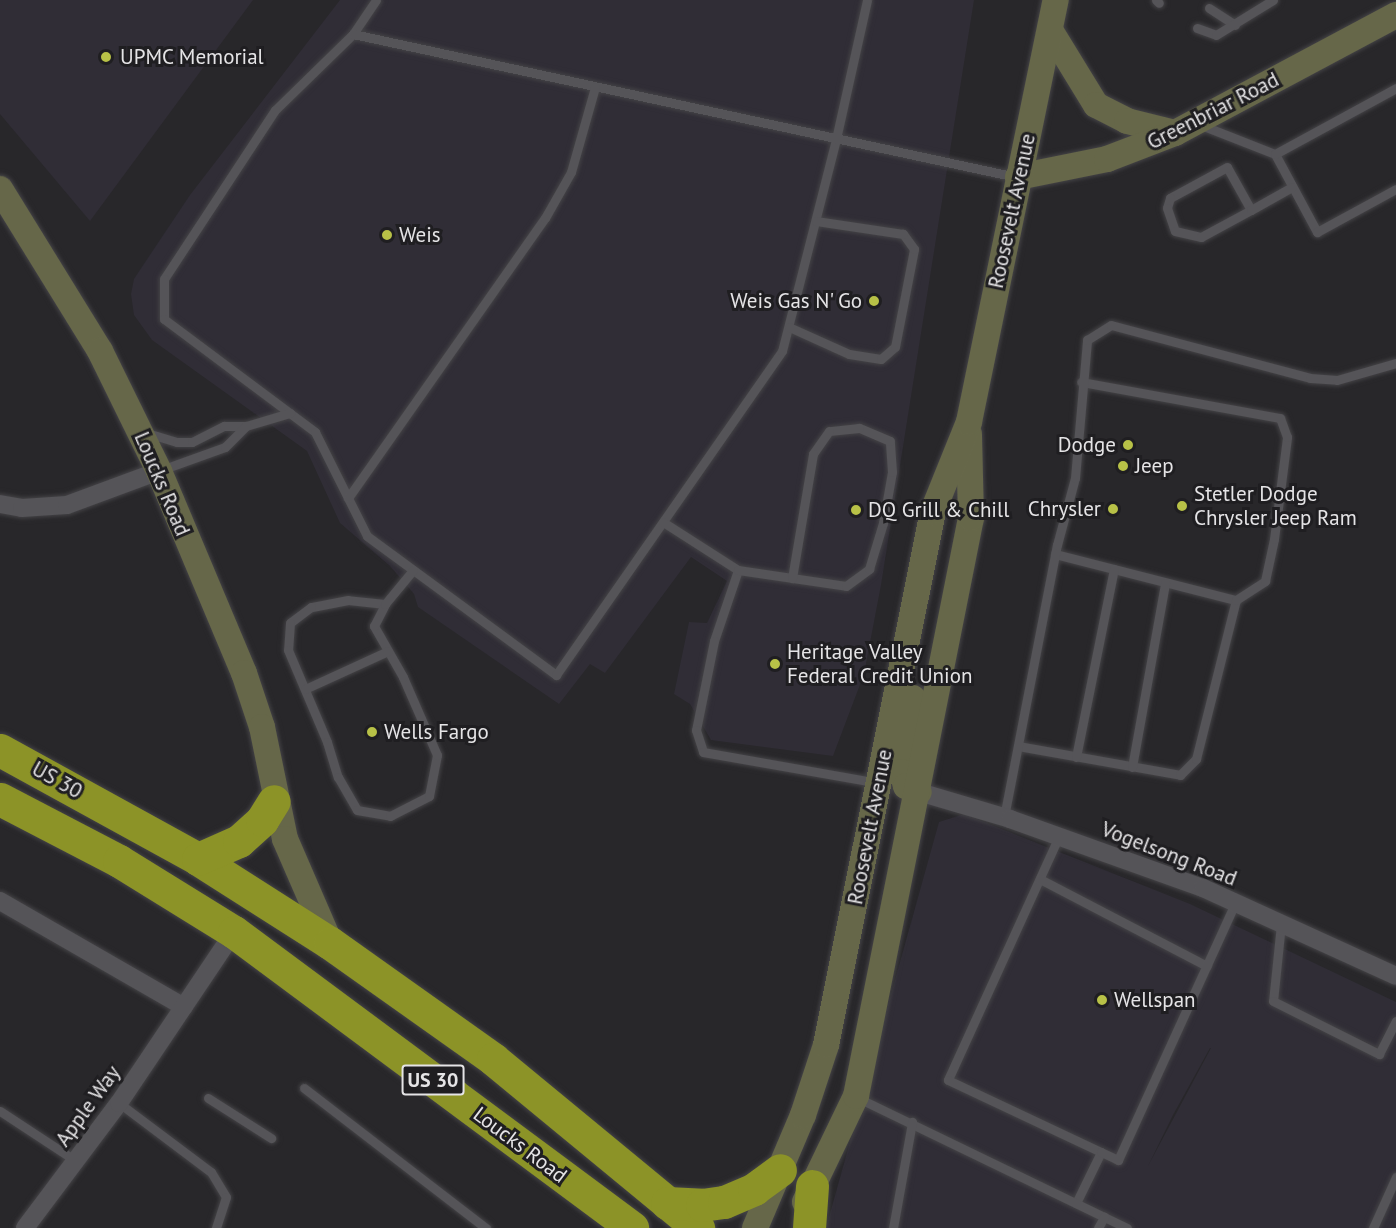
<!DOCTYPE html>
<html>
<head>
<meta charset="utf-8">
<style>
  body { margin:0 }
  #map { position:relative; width:1396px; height:1228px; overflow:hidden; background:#28272a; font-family:"PT Sans",sans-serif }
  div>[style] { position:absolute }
  .built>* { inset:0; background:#302d36 }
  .roads { filter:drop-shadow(0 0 2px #444346) drop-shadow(0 0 2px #444346) }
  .lane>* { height:9px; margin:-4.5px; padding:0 4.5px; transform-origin:4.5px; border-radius:4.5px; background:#555458 }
  .street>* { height:18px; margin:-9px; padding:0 9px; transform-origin:9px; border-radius:9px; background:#555458 }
  .secondary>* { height:26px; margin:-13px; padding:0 13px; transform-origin:13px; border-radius:13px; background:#666749 }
  .highway>* { height:33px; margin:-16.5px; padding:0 16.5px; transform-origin:16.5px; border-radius:16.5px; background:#8c9327 }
  .dots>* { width:16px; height:16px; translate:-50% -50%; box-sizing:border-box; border:3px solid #1f1e21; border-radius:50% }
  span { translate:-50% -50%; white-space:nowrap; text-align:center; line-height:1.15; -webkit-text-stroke:6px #1f1e21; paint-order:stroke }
  .shield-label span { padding:2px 4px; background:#1f1e21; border:2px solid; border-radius:4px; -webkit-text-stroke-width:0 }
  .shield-label { font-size:20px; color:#e5e4e6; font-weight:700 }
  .poi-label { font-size:21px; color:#e5e4e6 }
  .left { translate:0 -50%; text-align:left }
  .right { translate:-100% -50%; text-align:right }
  .street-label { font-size:21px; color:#e5e4e6 }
</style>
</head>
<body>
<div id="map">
  <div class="built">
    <i style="clip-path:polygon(0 0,253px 0,90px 221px,0 114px)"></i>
    <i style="clip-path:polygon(340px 0,974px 0,881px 585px,864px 674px,833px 756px,711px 740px,690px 704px,674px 694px,689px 622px,707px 623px,727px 581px,691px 557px,605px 673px,590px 664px,559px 704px,418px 607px,414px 594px,390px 566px,340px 523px,307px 451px,152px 340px,134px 315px,131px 294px,134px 279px,190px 195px)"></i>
    <i style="clip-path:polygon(evenodd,964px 814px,1190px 904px,1396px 1002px,1396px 1228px,826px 1228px,939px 822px,964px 814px,1210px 1048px,1211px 1048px,1148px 1166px,1173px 1115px,1210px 1048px)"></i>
  </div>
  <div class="roads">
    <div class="lane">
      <i style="left:376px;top:0;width:41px;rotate:124.1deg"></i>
      <i style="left:353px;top:34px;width:109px;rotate:135.7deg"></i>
      <i style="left:275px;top:110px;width:202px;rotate:123.3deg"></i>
      <i style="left:164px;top:279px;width:40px;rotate:90deg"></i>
      <i style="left:164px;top:319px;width:189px;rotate:36.8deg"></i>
      <i style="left:315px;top:432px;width:116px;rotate:63.4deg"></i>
      <i style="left:367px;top:536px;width:235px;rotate:36.3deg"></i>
      <i style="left:556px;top:675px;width:395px;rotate:-55.1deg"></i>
      <i style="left:782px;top:351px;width:219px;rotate:-75.7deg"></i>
      <i style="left:836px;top:139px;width:142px;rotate:-77.4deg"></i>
      <i style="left:1156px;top:0;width:4px;rotate:45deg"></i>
      <i style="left:1209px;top:8px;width:31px;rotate:33deg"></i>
      <i style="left:1197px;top:28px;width:20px;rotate:20deg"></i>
      <i style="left:1216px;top:35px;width:67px;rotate:-31.6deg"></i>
      <i style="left:353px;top:34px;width:678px;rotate:12.17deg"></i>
      <i style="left:1201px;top:125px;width:79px;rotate:21.4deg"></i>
      <i style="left:1275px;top:154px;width:89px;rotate:61.7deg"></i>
      <i style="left:1317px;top:232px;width:90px;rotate:-28.6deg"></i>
      <i style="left:1275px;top:154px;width:138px;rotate:-28.6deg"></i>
      <i style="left:1251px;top:210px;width:49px;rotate:-119.2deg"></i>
      <i style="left:1227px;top:167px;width:65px;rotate:151.5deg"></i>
      <i style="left:1170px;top:198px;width:10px;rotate:107deg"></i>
      <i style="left:1167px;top:208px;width:24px;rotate:71deg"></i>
      <i style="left:1175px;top:231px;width:27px;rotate:13deg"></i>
      <i style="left:1201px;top:237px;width:57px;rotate:-28.4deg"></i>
      <i style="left:1251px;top:210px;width:47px;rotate:-29.3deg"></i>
      <i style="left:789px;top:327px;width:66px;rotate:24.2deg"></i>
      <i style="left:849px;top:354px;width:32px;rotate:9deg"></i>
      <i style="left:881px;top:359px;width:18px;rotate:-41deg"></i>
      <i style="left:895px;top:347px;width:100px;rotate:-79deg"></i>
      <i style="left:914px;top:249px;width:19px;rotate:-126deg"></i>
      <i style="left:903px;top:234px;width:88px;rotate:-171.5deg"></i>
      <i style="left:147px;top:433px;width:31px;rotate:17deg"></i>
      <i style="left:177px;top:442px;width:15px"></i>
      <i style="left:192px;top:442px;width:36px;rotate:-27deg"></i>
      <i style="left:224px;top:426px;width:22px"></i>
      <i style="left:246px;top:426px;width:46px;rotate:-16.5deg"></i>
      <i style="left:161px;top:470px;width:68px;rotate:-19.8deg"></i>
      <i style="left:225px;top:447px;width:30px;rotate:-45deg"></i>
      <i style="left:348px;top:498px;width:342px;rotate:-54.9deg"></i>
      <i style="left:545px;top:218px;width:53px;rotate:-60.5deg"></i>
      <i style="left:571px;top:172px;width:88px;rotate:-74.2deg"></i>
      <i style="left:663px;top:522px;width:89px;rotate:32.6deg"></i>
      <i style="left:738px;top:570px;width:75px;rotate:108.7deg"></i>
      <i style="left:714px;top:641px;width:91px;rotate:101.4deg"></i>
      <i style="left:696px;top:730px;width:23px;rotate:72deg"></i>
      <i style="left:703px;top:752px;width:178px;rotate:10deg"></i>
      <i style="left:1055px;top:554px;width:187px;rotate:14.3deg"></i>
      <i style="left:738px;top:570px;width:109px;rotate:8.4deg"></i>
      <i style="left:846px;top:586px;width:29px;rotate:-36deg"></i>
      <i style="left:869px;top:569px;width:48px;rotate:-73.1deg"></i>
      <i style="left:883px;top:523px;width:52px;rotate:-80deg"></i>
      <i style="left:892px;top:472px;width:31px;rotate:-94deg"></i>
      <i style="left:890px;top:441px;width:34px;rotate:-157deg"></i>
      <i style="left:859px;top:428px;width:30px;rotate:174deg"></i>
      <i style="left:829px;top:431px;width:28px;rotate:125deg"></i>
      <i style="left:813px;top:454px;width:126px;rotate:99.6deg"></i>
      <i style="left:385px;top:604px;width:37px;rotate:-174deg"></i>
      <i style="left:348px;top:600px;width:38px;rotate:169deg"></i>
      <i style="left:311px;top:607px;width:26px;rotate:143deg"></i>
      <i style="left:290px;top:623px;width:27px;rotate:94deg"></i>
      <i style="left:288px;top:650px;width:100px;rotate:67deg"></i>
      <i style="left:327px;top:742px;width:37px;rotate:73deg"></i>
      <i style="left:338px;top:777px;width:38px;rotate:60deg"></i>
      <i style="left:357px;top:810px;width:34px;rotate:10deg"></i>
      <i style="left:390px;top:816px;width:44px;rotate:-27.1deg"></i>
      <i style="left:429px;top:796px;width:42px;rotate:-79deg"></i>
      <i style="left:437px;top:755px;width:85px;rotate:-113.6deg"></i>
      <i style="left:403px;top:677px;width:59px;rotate:-119.6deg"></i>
      <i style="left:374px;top:626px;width:25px;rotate:-63deg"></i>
      <i style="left:385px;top:604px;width:44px;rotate:-50.5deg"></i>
      <i style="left:305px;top:689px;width:91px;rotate:-24.6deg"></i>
      <i style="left:1018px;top:746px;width:165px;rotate:10.1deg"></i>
      <i style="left:1180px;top:775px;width:23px;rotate:-45deg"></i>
      <i style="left:1196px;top:759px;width:164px;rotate:-75.9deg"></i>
      <i style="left:1236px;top:600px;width:35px;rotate:-33deg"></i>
      <i style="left:1265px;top:581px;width:43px;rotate:-77.9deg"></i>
      <i style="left:1274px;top:539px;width:103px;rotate:-82.7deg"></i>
      <i style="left:1287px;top:437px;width:20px;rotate:-110deg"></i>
      <i style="left:1280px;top:418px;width:202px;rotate:-169.7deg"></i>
      <i style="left:1076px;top:757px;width:192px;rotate:-78.6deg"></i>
      <i style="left:1132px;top:767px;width:187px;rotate:-79.8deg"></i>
      <i style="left:1004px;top:817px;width:277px;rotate:-79deg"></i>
      <i style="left:1057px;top:545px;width:69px;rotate:-75deg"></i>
      <i style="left:1075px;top:478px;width:139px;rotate:-85deg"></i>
      <i style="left:1087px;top:340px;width:28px;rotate:-32deg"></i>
      <i style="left:1111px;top:325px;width:206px;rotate:14.9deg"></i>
      <i style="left:1310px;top:378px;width:27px;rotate:4deg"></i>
      <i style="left:1337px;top:380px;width:61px;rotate:-16.1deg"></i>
      <i style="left:1059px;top:836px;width:268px;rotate:114.5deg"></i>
      <i style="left:948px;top:1080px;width:169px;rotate:25.2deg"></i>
      <i style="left:1101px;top:1152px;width:57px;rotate:116.1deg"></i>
      <i style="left:1040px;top:879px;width:188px;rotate:27.5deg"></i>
      <i style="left:1281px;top:924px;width:77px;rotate:95.9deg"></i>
      <i style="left:1273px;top:1001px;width:119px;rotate:26.6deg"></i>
      <i style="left:1379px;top:1054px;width:37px;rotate:-63deg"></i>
      <i style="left:304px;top:1088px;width:230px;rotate:37.6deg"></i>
      <i style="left:856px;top:1097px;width:301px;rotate:25.8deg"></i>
      <i style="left:208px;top:1098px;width:75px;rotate:32.4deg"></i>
      <i style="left:119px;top:1103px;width:115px;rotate:36.9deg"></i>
      <i style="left:211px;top:1172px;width:29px;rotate:59deg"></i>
      <i style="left:226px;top:1197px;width:33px;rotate:108deg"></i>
      <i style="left:0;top:1111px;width:91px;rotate:33.3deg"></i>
      <i style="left:1101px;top:1152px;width:19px;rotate:25deg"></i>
      <i style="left:1118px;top:1160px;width:282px;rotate:-65.5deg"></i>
      <i style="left:893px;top:1228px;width:108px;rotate:-79.8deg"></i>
      <i style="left:1098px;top:1228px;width:13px;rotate:-61deg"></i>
      <i style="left:1373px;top:1228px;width:56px;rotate:-65.7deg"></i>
    </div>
    <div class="street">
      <i style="left:0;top:504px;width:22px;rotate:10deg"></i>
      <i style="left:22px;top:508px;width:45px;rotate:-3.8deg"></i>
      <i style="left:67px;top:505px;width:98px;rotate:-20.3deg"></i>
      <i style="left:919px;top:792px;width:95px;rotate:16.5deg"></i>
      <i style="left:1010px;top:819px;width:205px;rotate:19.7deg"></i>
      <i style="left:1203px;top:888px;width:212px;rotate:24.5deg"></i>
      <i style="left:0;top:901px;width:212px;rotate:29.9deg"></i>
      <i style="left:25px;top:1228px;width:156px;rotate:-53.1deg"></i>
      <i style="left:119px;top:1103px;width:206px;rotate:-56.1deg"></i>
    </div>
    <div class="secondary">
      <i style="left:1050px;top:30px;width:88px;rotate:58.5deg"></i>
      <i style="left:1096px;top:105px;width:35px;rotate:27deg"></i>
      <i style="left:1127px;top:121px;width:49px;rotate:14deg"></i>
      <i style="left:1018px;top:177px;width:91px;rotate:-11.4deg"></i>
      <i style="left:1107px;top:159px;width:73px;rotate:-20.9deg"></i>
      <i style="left:1175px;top:133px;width:251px;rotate:-28.1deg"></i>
      <i style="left:0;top:189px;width:190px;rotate:58.3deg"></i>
      <i style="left:100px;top:351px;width:134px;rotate:63.8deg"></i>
      <i style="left:159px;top:471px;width:219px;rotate:67.2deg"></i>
      <i style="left:244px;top:673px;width:57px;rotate:71.6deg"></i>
      <i style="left:262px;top:727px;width:114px;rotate:78.4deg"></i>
      <i style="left:285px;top:839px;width:113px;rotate:66.6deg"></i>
      <i style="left:913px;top:698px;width:75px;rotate:98.5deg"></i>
      <i style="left:902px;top:772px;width:15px;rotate:74deg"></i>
      <i style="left:906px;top:786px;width:14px;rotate:25deg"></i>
      <i style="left:805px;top:1202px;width:118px;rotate:-64.3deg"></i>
      <i style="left:856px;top:1096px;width:589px;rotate:-78.75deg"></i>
      <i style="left:971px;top:518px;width:84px;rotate:-91.4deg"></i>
      <i style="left:755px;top:1228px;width:123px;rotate:-67deg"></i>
      <i style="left:803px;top:1115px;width:74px;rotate:-71.8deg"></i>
      <i style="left:826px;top:1045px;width:545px;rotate:-78.67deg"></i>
      <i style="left:933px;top:511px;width:96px;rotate:-68deg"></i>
      <i style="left:969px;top:422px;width:431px;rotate:-78.4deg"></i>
    </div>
    <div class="highway">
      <i style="left:0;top:750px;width:226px;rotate:28.8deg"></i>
      <i style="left:198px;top:859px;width:156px;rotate:32.5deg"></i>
      <i style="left:330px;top:943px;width:200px;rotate:35.4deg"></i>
      <i style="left:493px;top:1059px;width:266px;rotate:39.5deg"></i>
      <i style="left:0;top:799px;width:134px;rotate:27.5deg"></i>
      <i style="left:119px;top:861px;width:135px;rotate:31.7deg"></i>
      <i style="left:234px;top:932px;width:496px;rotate:36.6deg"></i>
      <i style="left:198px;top:859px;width:45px;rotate:-23.7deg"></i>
      <i style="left:239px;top:841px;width:31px;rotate:-42deg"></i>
      <i style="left:262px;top:820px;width:22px;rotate:-58deg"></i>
      <i style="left:667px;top:1203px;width:35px;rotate:3deg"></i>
      <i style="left:702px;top:1205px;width:22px;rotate:-8deg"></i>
      <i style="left:724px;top:1202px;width:33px;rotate:-23deg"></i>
      <i style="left:754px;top:1189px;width:32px;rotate:-36deg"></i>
      <i style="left:809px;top:1228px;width:42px;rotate:-85.9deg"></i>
    </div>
  </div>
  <div class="dots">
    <i style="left:106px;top:57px;background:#b8c147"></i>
    <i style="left:387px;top:235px;background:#b8c147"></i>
    <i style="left:874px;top:301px;background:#b8c147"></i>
    <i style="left:1128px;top:445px;background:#b8c147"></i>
    <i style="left:1123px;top:466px;background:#b8c147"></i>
    <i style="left:1182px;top:506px;background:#b8c147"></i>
    <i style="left:1113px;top:509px;background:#b8c147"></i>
    <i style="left:856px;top:510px;background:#b8c147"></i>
    <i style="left:775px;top:664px;background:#b8c147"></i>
    <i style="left:372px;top:732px;background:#b8c147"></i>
    <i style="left:1102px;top:1000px;background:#b8c147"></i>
  </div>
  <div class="shield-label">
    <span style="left:433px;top:1080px">US 30</span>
  </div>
  <div class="poi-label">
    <span class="left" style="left:120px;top:57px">UPMC Memorial</span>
    <span class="left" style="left:399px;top:235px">Weis</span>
    <span class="right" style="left:862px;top:301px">Weis Gas N' Go</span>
    <span class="right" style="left:1116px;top:445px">Dodge</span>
    <span class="left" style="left:1135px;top:466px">Jeep</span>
    <span class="left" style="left:1194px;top:506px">Stetler Dodge<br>Chrysler Jeep Ram</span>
    <span class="right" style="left:1101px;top:509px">Chrysler</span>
    <span class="left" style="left:868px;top:510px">DQ Grill &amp; Chill</span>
    <span class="left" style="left:787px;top:664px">Heritage Valley<br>Federal Credit Union</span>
    <span class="left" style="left:384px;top:732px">Wells Fargo</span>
    <span class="left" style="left:1114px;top:1000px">Wellspan</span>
  </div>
  <div class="street-label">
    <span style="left:1213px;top:111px;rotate:-27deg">Greenbriar Road</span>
    <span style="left:1012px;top:211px;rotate:-78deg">Roosevelt Avenue</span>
    <span style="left:162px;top:484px;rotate:67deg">Loucks Road</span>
    <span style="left:57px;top:780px;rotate:29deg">US 30</span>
    <span style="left:870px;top:827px;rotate:-79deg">Roosevelt Avenue</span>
    <span style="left:1169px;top:854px;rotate:21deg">Vogelsong Road</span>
    <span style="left:88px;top:1106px;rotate:-54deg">Apple Way</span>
    <span style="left:520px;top:1145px;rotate:37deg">Loucks Road</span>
  </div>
</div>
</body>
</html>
